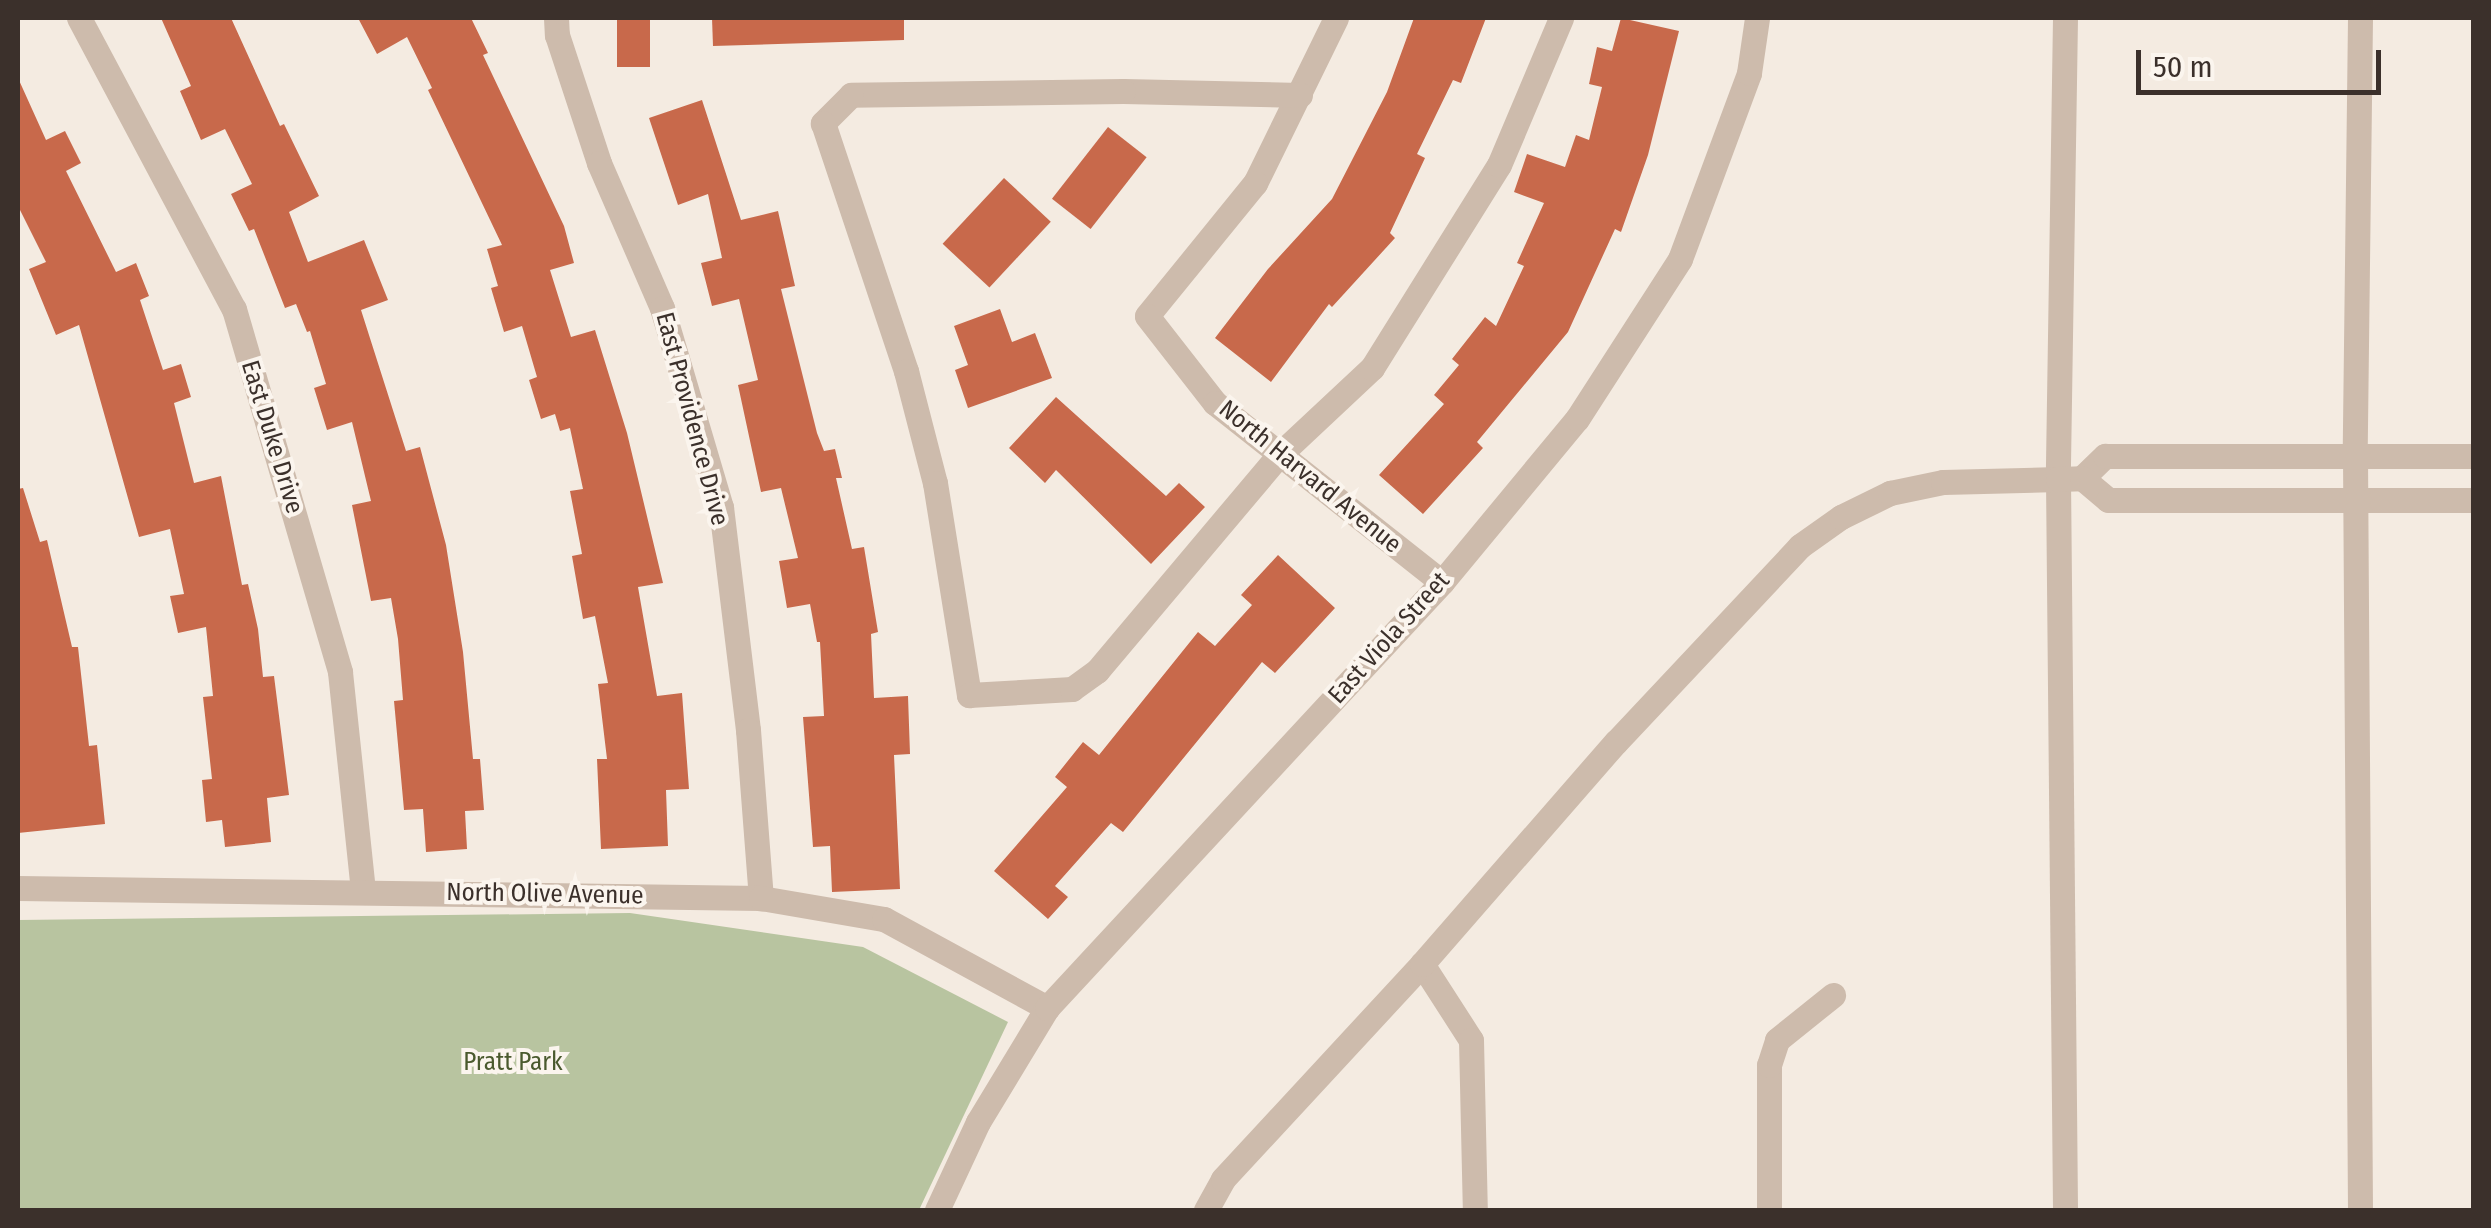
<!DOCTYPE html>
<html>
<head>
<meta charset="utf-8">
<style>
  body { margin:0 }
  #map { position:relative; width:2491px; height:1228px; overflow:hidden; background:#f4ebe1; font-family:"Fira Sans Condensed",sans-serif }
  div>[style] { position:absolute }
  .green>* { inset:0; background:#b8c4a0 }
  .building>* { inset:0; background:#c8694b; transform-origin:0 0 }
  .minor>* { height:25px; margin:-12.5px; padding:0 12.5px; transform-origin:12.5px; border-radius:12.5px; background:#cdbbac }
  span { translate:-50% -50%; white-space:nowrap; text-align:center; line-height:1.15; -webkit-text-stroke:8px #fbf5ee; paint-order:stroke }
  .street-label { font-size:25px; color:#3b302b }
  .park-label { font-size:25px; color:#4a5a2e }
  .frame { position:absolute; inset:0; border:20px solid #3b302b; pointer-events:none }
  .scale { position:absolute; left:2136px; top:50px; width:245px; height:45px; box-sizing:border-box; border:5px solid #3b302b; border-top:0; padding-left:12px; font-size:30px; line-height:35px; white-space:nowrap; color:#3b302b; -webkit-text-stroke:8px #fbf5ee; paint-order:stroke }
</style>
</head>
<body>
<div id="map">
  <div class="green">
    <i style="clip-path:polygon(630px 913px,863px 947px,1008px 1022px,919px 1210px,18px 1210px,18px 920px)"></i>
  </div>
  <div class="building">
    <i style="clip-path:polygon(161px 18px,231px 18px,280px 126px,284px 124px,319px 196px,289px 212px,308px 262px,364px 240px,388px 300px,361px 310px,406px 451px,420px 447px,446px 545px,463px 652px,473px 759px,480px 759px,484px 810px,465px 811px,467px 849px,426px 852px,423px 809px,404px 810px,394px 701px,403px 700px,398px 639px,391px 598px,371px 601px,352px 505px,371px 501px,352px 422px,327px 430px,314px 388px,326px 384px,310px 331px,307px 332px,296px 304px,285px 308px,254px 229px,249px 231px,231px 194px,252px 184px,225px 129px,201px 140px,180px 91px,191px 86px)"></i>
    <i style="clip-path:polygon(358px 18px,471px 18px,488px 53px,483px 55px,564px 226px,574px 263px,550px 270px,571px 337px,595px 330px,627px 433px,663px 583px,638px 587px,657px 696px,682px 693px,689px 789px,666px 790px,668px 846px,601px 849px,597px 759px,607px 759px,598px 684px,608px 683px,595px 616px,583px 619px,572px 556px,582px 554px,570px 491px,583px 489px,570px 428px,560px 431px,555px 414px,541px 419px,529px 380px,537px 377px,522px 326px,504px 332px,491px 288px,498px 286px,487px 249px,502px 245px,428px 90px,432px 88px,407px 37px,377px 54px)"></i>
    <i style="left:617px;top:18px;width:33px;height:49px"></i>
    <i style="clip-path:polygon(712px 18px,904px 18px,904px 40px,713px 46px)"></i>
    <i style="clip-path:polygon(1414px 18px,1486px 18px,1461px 83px,1453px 80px,1417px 154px,1425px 158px,1390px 233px,1395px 238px,1332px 307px,1329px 304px,1271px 382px,1215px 338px,1268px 269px,1332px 199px,1387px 92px)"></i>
    <i style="clip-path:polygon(1621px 18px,1679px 31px,1648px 155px,1621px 232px,1615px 229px,1568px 332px,1477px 442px,1483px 448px,1423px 514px,1379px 475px,1444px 404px,1434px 395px,1459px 365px,1452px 359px,1485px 317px,1496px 326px,1524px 266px,1517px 263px,1544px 203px,1514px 192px,1527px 154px,1565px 167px,1576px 135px,1589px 140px,1602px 87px,1589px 84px,1597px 47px,1612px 51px)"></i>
    <i style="clip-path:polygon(18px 78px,46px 140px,65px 131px,81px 163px,66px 171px,116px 272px,136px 263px,149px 296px,140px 300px,163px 370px,181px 364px,191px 397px,174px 403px,194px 483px,221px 476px,242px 585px,248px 584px,258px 629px,263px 677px,274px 676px,289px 795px,267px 798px,271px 842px,225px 847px,222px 820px,206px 822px,202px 780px,212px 779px,203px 697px,213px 696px,206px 627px,178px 633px,170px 596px,184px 594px,170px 529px,139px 537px,79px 325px,56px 335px,29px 269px,46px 262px,18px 206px)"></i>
    <i style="clip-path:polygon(702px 100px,741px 220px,778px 211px,795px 286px,781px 289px,817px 433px,824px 451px,835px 449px,842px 478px,836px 478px,852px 549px,864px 547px,878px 632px,871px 634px,874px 698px,908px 696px,910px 754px,894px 755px,900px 889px,832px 892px,830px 846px,813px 847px,803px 717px,824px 716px,820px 642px,817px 642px,810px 604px,787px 608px,779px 561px,798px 558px,781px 488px,761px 492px,738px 385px,758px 380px,739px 299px,712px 306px,701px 263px,722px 258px,708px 194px,678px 205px,649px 118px)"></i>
    <i style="left:1108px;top:127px;width:49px;height:91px;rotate:38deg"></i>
    <i style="left:1004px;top:178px;width:64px;height:90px;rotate:43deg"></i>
    <i style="clip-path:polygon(1000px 309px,1012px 342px,1035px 333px,1052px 378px,968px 408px,955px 370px,968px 365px,954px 326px)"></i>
    <i style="clip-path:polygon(1056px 397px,1166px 496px,1179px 483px,1205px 507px,1151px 564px,1056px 470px,1045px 483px,1009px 448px)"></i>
    <i style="clip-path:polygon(23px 488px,40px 542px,47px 540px,72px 647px,78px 647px,89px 746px,97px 745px,105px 824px,18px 833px,18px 489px)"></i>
    <i style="clip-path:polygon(1278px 555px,1335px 608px,1275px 673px,1262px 662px,1123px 832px,1111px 823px,1055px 886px,1068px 897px,1048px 919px,994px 871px,1067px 787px,1055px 777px,1083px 742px,1099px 755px,1198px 632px,1215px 646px,1252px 605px,1241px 595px)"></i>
  </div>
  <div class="minor">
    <i style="left:79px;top:18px;width:330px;rotate:62deg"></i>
    <i style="left:234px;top:309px;width:378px;rotate:73.7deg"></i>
    <i style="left:340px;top:672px;width:219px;rotate:84deg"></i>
    <i style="left:556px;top:18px;width:17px;rotate:87deg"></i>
    <i style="left:557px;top:35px;width:135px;rotate:71.8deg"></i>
    <i style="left:599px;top:163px;width:158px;rotate:66.5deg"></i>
    <i style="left:662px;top:308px;width:208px;rotate:73.5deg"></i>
    <i style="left:721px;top:507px;width:225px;rotate:83.1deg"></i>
    <i style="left:748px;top:730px;width:169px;rotate:85.6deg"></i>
    <i style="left:1336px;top:18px;width:184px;rotate:116.1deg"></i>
    <i style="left:1255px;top:183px;width:171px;rotate:129.1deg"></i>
    <i style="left:1147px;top:316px;width:110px;rotate:52deg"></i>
    <i style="left:1215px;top:403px;width:289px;rotate:38.3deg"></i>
    <i style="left:2065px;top:18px;width:461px;rotate:90.9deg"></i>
    <i style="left:2058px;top:479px;width:731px;rotate:89.45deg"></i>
    <i style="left:2360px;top:18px;width:438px;rotate:90.7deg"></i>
    <i style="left:2355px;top:456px;width:754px;rotate:89.62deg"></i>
    <i style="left:1300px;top:95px;width:177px;rotate:-178.7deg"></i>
    <i style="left:1123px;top:91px;width:272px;rotate:179.2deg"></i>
    <i style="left:851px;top:95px;width:40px;rotate:135deg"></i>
    <i style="left:823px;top:123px;width:262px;rotate:71.5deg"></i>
    <i style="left:906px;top:371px;width:116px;rotate:75.5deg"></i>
    <i style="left:935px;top:483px;width:215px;rotate:80.9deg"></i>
    <i style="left:969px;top:695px;width:103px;rotate:-3.3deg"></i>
    <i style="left:1072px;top:689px;width:31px;rotate:-36deg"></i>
    <i style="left:1097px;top:671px;width:284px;rotate:-49.9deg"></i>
    <i style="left:1280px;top:454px;width:126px;rotate:-43.1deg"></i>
    <i style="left:1372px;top:368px;width:239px;rotate:-58deg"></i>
    <i style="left:1499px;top:165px;width:160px;rotate:-67.1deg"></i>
    <i style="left:2082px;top:478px;width:32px;rotate:-44deg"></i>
    <i style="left:2105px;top:456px;width:369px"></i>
    <i style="left:18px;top:888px;width:743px;rotate:0.77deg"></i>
    <i style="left:761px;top:898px;width:125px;rotate:9.7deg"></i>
    <i style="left:884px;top:919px;width:186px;rotate:28.6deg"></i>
    <i style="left:1422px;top:964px;width:90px;rotate:57.2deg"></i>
    <i style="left:1471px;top:1040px;width:170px;rotate:88.7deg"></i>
    <i style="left:937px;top:1210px;width:97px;rotate:-65deg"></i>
    <i style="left:978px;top:1122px;width:133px;rotate:-58.8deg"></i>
    <i style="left:1047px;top:1008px;width:581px;rotate:-47.16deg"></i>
    <i style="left:1442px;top:582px;width:212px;rotate:-50.4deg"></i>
    <i style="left:1577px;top:419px;width:190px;rotate:-57.2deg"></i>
    <i style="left:1680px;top:259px;width:198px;rotate:-69.6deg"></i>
    <i style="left:1749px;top:73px;width:56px;rotate:-81.7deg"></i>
    <i style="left:1206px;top:1210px;width:35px;rotate:-61deg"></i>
    <i style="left:1223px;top:1179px;width:293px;rotate:-47.2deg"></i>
    <i style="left:1422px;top:964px;width:295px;rotate:-48.9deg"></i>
    <i style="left:1616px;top:742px;width:269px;rotate:-46.8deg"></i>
    <i style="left:1800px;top:546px;width:50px;rotate:-35.3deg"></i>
    <i style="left:1841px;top:517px;width:55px;rotate:-26.1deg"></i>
    <i style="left:1890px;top:493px;width:54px;rotate:-11.7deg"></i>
    <i style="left:1943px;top:482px;width:115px;rotate:-1.5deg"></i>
    <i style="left:2058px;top:479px;width:24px;rotate:-2deg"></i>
    <i style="left:2082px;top:478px;width:34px;rotate:40deg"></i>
    <i style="left:2108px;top:500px;width:366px"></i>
    <i style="left:1769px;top:1210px;width:145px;rotate:-90deg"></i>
    <i style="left:1769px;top:1065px;width:26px;rotate:-72deg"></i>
    <i style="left:1777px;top:1040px;width:72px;rotate:-38.8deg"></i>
  </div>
  <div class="street-label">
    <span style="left:692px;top:419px;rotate:75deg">East Providence Drive</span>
    <span style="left:272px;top:437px;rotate:73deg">East Duke Drive</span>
    <span style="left:1310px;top:477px;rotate:39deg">North Harvard Avenue</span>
    <span style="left:1389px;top:638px;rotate:-48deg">East Viola Street</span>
    <span style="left:545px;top:894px;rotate:1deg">North Olive Avenue</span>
  </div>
  <div class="park-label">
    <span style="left:513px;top:1062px">Pratt Park</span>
  </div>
  <div class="frame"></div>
  <div class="scale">50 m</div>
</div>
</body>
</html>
